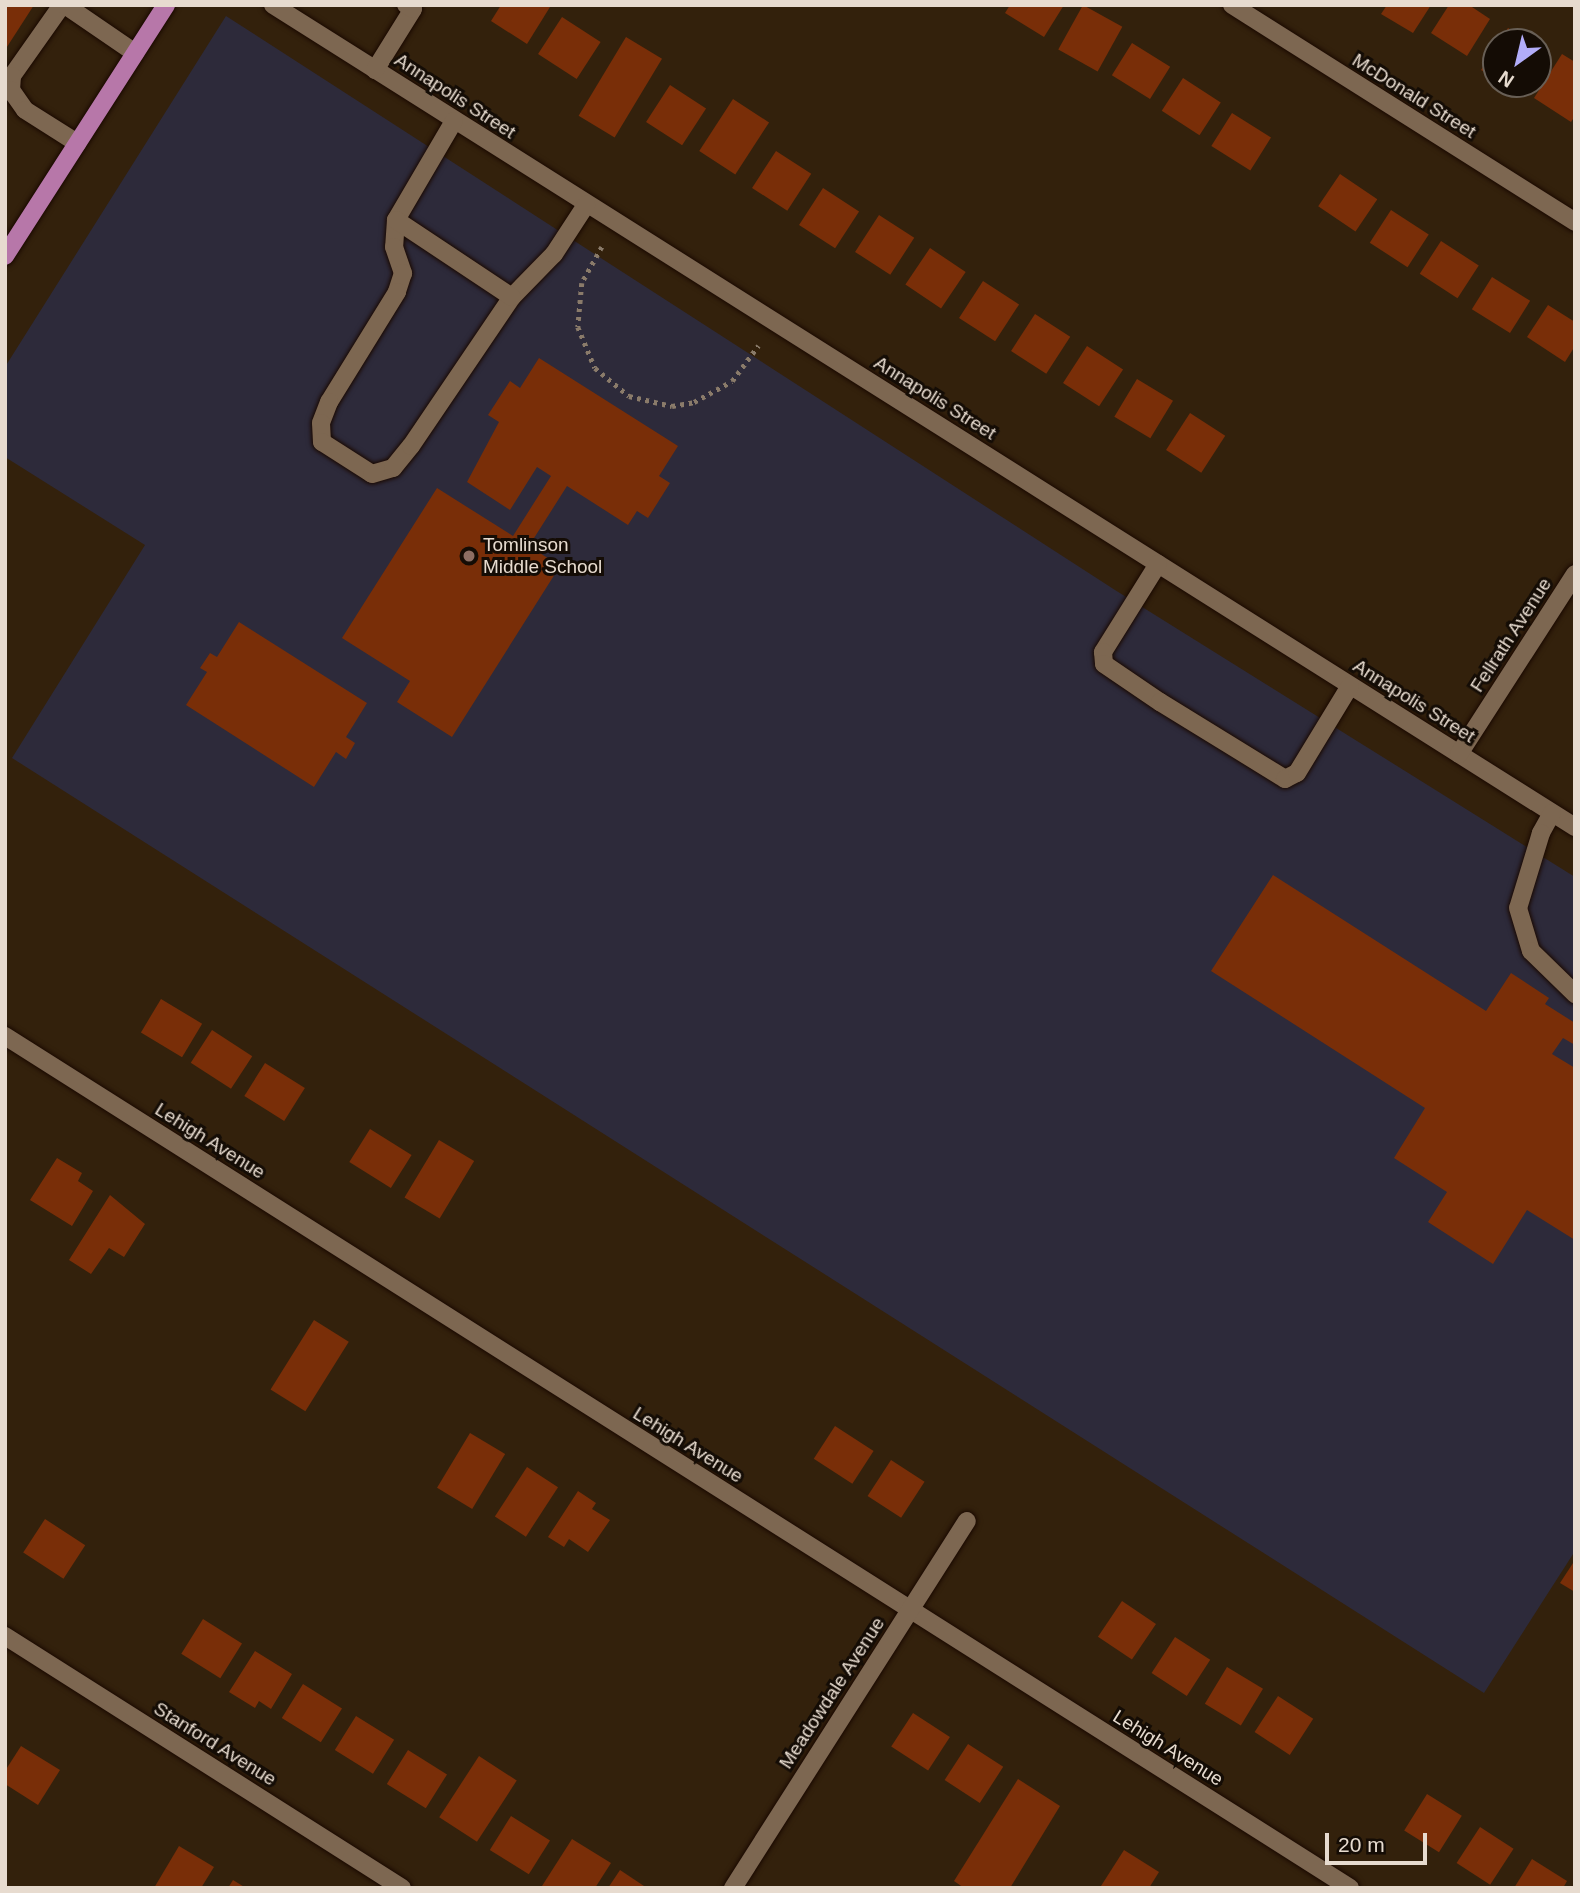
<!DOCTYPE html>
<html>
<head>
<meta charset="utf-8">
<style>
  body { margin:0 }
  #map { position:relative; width:1580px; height:1893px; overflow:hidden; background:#33210c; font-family:Arial,sans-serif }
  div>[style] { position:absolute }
  .education>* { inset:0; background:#2d2a3a }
  .building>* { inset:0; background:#792e08; transform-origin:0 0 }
  .path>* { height:4.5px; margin-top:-2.25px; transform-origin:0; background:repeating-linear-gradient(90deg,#8a7b6a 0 3.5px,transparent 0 8.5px) }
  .roads { filter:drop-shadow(0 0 2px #1a0900) drop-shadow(0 0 2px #1a0900) }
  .minor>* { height:18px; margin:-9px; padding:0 9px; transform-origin:9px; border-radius:9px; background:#7d6751 }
  .major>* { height:18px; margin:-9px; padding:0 9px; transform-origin:9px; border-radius:9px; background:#b777a9 }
  .dots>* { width:19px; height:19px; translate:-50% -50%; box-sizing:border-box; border:4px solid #140c05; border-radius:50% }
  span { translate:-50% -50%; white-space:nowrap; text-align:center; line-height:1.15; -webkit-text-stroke:6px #140c05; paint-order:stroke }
  .street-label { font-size:19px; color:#e7dbcf }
  .poi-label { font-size:19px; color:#e7dbcf }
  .left { translate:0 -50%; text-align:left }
  .frame { position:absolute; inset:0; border:7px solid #e7dbcf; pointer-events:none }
  .north { position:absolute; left:1482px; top:28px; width:70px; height:70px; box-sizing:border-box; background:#140c05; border:2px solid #685f56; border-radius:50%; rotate:214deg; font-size:19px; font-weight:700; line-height:28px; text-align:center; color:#e7dbcf }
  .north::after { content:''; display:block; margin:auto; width:24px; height:32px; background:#b2adf9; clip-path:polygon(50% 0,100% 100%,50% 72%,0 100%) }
  .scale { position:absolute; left:1325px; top:1833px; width:102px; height:32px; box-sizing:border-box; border:4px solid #e7dbcf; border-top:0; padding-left:9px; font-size:21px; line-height:24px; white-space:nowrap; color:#e7dbcf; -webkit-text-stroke:5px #140c05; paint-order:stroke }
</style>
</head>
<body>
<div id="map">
  <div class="education">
    <i style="clip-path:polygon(226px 16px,1115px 590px,1575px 877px,1575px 1551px,1484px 1693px,12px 758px,145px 545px,5px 457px,5px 367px)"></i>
  </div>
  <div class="building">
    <i style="clip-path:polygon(5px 5px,34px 5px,5px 50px)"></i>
    <i style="clip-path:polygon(501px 5px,547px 5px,550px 7px,527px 44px,491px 21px)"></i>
    <i style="clip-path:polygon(1010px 5px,1064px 5px,1044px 37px,1005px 13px)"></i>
    <i style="left:1083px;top:5px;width:45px;height:51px;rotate:29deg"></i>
    <i style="clip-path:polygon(1387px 5px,1431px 5px,1413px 33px,1381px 14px)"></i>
    <i style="clip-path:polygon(1449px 5px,1469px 5px,1490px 19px,1467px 56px,1431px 33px)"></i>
    <i style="left:562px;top:17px;width:46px;height:44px;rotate:33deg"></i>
    <i style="clip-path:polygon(1508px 28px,1531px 42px,1499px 42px)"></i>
    <i style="left:626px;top:37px;width:42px;height:92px;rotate:31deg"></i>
    <i style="left:1132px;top:43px;width:45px;height:38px;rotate:32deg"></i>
    <i style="clip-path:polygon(1496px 47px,1496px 79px,1481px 70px)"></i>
    <i style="clip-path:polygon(1562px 54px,1575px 62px,1575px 116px,1571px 122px,1534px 98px)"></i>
    <i style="left:1183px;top:78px;width:45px;height:39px;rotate:33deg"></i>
    <i style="clip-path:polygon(1503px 84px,1523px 84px,1517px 93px)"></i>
    <i style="left:670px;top:85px;width:43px;height:44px;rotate:33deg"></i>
    <i style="left:733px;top:99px;width:43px;height:62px;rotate:33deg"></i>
    <i style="left:1232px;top:113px;width:46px;height:39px;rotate:32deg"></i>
    <i style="left:776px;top:151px;width:42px;height:44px;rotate:33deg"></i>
    <i style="left:1340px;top:174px;width:45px;height:39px;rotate:34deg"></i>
    <i style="left:823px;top:188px;width:43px;height:44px;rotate:33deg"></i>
    <i style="left:1391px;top:210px;width:45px;height:39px;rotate:33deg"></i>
    <i style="left:879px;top:215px;width:42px;height:44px;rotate:33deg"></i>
    <i style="left:1441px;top:241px;width:45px;height:39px;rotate:33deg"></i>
    <i style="left:930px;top:248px;width:43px;height:44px;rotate:34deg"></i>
    <i style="left:1492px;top:277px;width:45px;height:38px;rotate:32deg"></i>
    <i style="left:983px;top:281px;width:43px;height:44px;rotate:33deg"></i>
    <i style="clip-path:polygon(1548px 305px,1575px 322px,1575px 346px,1565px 362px,1527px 337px)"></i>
    <i style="left:1035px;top:314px;width:42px;height:44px;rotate:33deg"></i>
    <i style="left:1087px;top:346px;width:43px;height:44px;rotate:33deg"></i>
    <i style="clip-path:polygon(539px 358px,678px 446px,659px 476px,670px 483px,648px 518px,637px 511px,628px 525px,567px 486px,529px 546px,560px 566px,452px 737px,397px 702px,410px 681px,342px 638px,437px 488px,513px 536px,551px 476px,537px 467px,510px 510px,467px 482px,499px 422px,488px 415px,510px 381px,520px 388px)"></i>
    <i style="left:1137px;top:379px;width:42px;height:44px;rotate:31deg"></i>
    <i style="left:1190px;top:413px;width:42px;height:44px;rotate:33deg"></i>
    <i style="clip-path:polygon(239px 622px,367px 703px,346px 737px,355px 743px,346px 759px,336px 752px,314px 787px,186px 705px,207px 672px,200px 668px,210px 653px,217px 657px)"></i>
    <i style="clip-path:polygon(1273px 875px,1486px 1011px,1511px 973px,1549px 998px,1545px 1004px,1575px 1023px,1575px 1045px,1563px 1038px,1552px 1054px,1575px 1068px,1575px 1240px,1527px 1210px,1493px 1264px,1428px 1222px,1447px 1192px,1394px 1158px,1425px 1108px,1211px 971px)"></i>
    <i style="left:161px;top:999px;width:48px;height:39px;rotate:31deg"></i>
    <i style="left:212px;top:1030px;width:48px;height:39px;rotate:33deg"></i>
    <i style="left:265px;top:1063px;width:47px;height:39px;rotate:32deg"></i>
    <i style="left:370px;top:1129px;width:49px;height:39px;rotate:32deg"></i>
    <i style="left:439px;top:1140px;width:41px;height:67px;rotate:31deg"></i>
    <i style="clip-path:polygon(57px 1158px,82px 1173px,78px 1181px,93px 1191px,72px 1226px,30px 1200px)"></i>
    <i style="clip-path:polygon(110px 1195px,145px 1224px,124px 1257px,109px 1248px,91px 1274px,69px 1260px)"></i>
    <i style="left:314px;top:1320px;width:41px;height:82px;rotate:32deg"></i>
    <i style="left:835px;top:1426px;width:46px;height:39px;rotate:33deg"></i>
    <i style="left:470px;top:1433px;width:41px;height:64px;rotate:31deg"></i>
    <i style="left:891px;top:1460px;width:40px;height:43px;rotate:33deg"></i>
    <i style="left:527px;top:1467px;width:37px;height:59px;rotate:33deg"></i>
    <i style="clip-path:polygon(578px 1491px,596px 1503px,592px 1509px,610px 1520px,588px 1552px,569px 1539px,564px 1547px,548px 1537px)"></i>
    <i style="left:45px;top:1519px;width:48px;height:40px;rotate:33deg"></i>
    <i style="clip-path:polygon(1575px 1560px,1575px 1592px,1560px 1583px)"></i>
    <i style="left:1122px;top:1601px;width:41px;height:43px;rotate:34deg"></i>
    <i style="left:203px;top:1619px;width:46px;height:41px;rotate:32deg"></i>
    <i style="left:1175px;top:1637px;width:42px;height:43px;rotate:33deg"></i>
    <i style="clip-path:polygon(255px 1651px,292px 1674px,271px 1709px,259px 1701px,255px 1708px,229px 1692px)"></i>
    <i style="left:1227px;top:1667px;width:42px;height:43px;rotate:31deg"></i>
    <i style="left:303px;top:1684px;width:46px;height:40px;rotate:32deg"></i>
    <i style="left:1278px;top:1696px;width:42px;height:43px;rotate:33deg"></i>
    <i style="left:913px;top:1713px;width:44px;height:40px;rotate:33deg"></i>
    <i style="left:356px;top:1716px;width:45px;height:40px;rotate:32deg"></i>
    <i style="left:968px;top:1744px;width:42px;height:43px;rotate:33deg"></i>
    <i style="clip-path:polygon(21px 1746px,60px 1770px,38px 1805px,5px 1784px,5px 1771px)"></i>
    <i style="left:408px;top:1750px;width:46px;height:40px;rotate:32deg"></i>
    <i style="left:479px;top:1756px;width:45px;height:73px;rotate:33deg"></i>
    <i style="clip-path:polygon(1018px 1779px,1060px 1806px,1010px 1888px,964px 1888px,954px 1881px)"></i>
    <i style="left:1427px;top:1794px;width:41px;height:43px;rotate:32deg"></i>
    <i style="left:511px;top:1816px;width:46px;height:40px;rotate:32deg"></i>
    <i style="left:1480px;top:1827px;width:40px;height:43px;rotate:33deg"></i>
    <i style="clip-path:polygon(572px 1839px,611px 1863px,595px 1888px,545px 1888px,542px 1886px)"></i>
    <i style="clip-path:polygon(179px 1846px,214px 1867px,201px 1888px,154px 1888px)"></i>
    <i style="clip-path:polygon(1124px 1850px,1159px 1872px,1149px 1888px,1101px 1886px)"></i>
    <i style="clip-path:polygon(1532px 1859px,1567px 1881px,1563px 1888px,1514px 1888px)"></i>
    <i style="clip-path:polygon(620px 1870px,647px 1888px,608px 1888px)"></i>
    <i style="clip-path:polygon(233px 1880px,246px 1888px,228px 1888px)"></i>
  </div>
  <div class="path">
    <i style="left:602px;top:247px;width:41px;rotate:119.1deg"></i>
    <i style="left:582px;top:283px;width:44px;rotate:95.2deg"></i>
    <i style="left:578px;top:327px;width:44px;rotate:67.5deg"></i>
    <i style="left:595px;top:368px;width:44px;rotate:39.5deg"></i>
    <i style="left:629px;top:396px;width:44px;rotate:13.1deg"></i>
    <i style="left:672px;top:406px;width:22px;rotate:-10deg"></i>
    <i style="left:694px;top:402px;width:43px;rotate:-28.9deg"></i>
    <i style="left:732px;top:381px;width:44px;rotate:-53.4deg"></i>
  </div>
  <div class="roads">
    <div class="minor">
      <i style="left:62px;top:5px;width:87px;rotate:125.2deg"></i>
      <i style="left:12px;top:76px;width:14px;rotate:94deg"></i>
      <i style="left:11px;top:90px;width:24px;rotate:55deg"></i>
      <i style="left:25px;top:110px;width:62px;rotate:32.4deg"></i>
      <i style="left:65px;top:5px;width:85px;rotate:34.4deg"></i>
      <i style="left:273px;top:5px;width:1540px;rotate:32.27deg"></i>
      <i style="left:1232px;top:5px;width:406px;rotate:32.3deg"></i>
      <i style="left:375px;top:70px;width:72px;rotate:-58.1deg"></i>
      <i style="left:413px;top:9px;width:8px;rotate:-150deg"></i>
      <i style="left:454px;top:121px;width:115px;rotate:120.4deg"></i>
      <i style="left:396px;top:220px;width:27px;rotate:94deg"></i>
      <i style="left:394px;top:247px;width:28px;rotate:71deg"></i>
      <i style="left:403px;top:273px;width:20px;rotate:108deg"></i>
      <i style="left:397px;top:292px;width:129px;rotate:121.7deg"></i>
      <i style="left:329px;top:402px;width:22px;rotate:111deg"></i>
      <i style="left:321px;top:423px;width:19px;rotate:87deg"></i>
      <i style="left:322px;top:442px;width:59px;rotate:32.6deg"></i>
      <i style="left:372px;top:474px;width:22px;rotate:-16deg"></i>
      <i style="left:393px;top:468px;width:28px;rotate:-51deg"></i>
      <i style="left:411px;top:446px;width:180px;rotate:-55.9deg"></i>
      <i style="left:512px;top:297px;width:60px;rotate:-45.7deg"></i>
      <i style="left:554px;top:254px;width:59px;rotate:-56.9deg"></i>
      <i style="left:396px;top:220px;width:139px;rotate:33.6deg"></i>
      <i style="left:1158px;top:564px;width:104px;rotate:122deg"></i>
      <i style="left:1103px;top:652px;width:12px;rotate:85deg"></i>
      <i style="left:1104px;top:664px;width:68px;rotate:34.2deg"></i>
      <i style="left:1160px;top:702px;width:147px;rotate:31.6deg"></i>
      <i style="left:1285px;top:779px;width:13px;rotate:-27deg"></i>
      <i style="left:1297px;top:773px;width:102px;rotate:-58.7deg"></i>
      <i style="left:1459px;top:754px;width:214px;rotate:-57.2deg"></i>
      <i style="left:1552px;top:813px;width:23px;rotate:119deg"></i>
      <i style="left:1541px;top:833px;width:78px;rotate:107deg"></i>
      <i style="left:1518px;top:908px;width:45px;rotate:73.2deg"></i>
      <i style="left:1531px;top:951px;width:62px;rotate:44.3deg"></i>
      <i style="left:5px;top:1036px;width:1592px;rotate:32.35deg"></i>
      <i style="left:5px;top:1636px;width:470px;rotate:32.4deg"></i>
      <i style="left:733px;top:1888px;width:435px;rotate:-57.5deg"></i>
    </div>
    <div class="major">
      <i style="left:5px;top:256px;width:298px;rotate:-57.3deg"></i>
    </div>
  </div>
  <div class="dots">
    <i style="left:469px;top:556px;background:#8d6e63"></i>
  </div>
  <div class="street-label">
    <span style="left:455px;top:96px;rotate:33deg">Annapolis Street</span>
    <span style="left:1414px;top:96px;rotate:32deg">McDonald Street</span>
    <span style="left:935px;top:398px;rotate:32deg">Annapolis Street</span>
    <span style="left:1511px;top:635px;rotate:-57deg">Fellrath Avenue</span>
    <span style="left:1414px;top:701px;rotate:32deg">Annapolis Street</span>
    <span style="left:210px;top:1141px;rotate:32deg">Lehigh Avenue</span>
    <span style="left:688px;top:1445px;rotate:32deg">Lehigh Avenue</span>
    <span style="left:832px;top:1693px;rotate:-57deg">Meadowdale Avenue</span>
    <span style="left:215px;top:1744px;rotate:32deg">Stanford Avenue</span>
    <span style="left:1168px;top:1748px;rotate:32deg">Lehigh Avenue</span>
  </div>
  <div class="poi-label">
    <span class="left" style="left:483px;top:556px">Tomlinson<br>Middle School</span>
  </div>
  <div class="frame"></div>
  <div class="north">N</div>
  <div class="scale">20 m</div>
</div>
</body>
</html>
